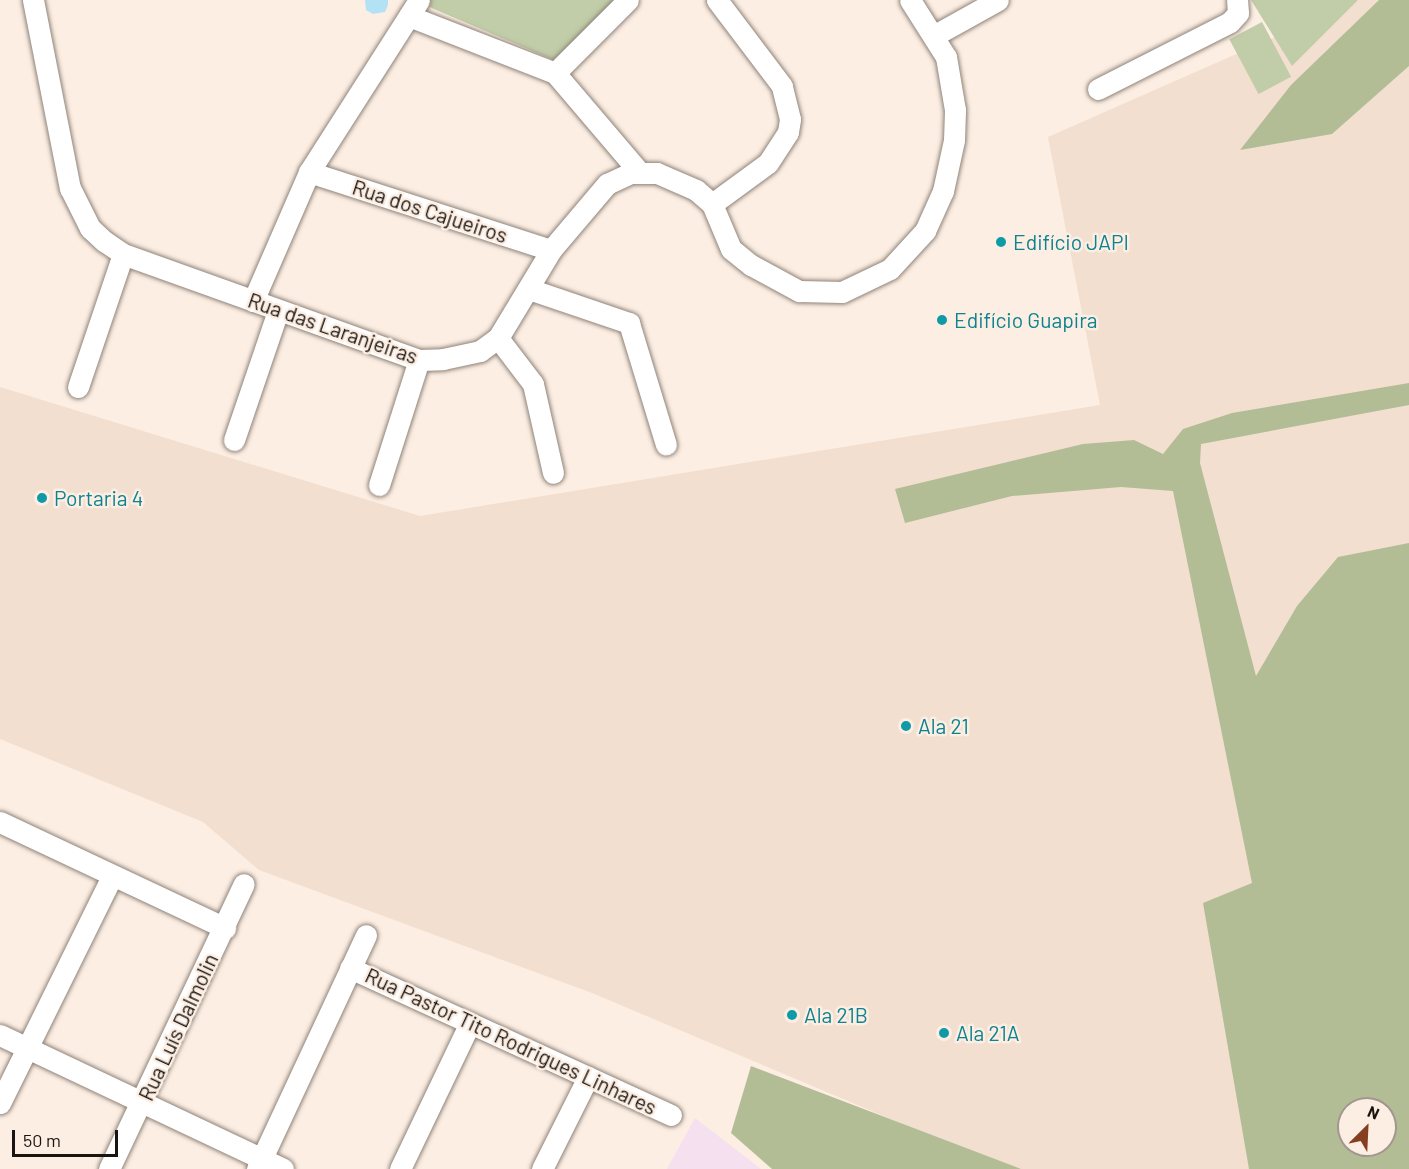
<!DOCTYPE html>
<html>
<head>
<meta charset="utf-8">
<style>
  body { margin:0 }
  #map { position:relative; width:1409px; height:1169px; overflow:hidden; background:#fceee3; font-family:Barlow,sans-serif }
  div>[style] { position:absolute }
  .industrial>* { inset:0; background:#f2dfcf }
  .education>* { inset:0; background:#f4e0ef }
  .green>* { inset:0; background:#c1cca8; transform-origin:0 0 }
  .forest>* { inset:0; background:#b2bd96 }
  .water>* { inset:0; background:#b3e2f5 }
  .roads { filter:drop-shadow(0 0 2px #8f8379) drop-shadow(0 0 2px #8f8379) }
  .minor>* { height:21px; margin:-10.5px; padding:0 10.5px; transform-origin:10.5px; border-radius:10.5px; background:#fff }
  .dots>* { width:16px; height:16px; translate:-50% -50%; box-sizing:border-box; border:3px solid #fceee3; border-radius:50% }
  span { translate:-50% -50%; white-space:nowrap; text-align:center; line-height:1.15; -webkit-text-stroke:5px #fceee3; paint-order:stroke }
  .street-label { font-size:21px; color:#1a1511 }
  .culture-label { font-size:21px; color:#0d838f }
  .left { translate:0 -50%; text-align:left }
  .north { position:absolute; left:1337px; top:1097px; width:60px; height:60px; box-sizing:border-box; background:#fceee3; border:2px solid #a2978f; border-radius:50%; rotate:24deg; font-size:16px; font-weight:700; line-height:24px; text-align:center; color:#1a1511 }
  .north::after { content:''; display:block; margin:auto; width:21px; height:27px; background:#863e21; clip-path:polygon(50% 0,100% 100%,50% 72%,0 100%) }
  .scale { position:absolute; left:12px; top:1130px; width:106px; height:27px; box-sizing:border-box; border:3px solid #1a1511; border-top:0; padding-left:8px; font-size:18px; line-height:21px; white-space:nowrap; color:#1a1511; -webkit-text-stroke:4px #fceee3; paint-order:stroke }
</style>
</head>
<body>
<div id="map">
  <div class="industrial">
    <i style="clip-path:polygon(evenodd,1359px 0,1409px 0,1409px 1169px,1009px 1169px,592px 993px,259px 870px,203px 822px,0 739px,0 387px,420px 516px,1100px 405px,1048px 137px,1359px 0,1349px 1109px,1385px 1109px,1385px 1145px,1349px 1145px,1349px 1109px)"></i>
  </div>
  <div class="education">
    <i style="clip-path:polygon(695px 1118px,761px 1169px,667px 1169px)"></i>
  </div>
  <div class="green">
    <i style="clip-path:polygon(430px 0,620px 0,556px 61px,427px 6px)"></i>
    <i style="clip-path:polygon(1251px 0,1358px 0,1292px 66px)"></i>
    <i style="left:1262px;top:22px;width:62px;height:37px;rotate:62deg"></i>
  </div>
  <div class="forest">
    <i style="clip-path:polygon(1379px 0,1409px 0,1409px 66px,1332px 134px,1240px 150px,1291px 85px)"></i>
    <i style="clip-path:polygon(evenodd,1409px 383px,1409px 405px,1201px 444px,1200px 463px,1256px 676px,1297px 606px,1338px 557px,1409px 543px,1409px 1169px,1249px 1169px,1203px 903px,1252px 883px,1173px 491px,1121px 487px,1012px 496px,905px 523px,895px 489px,1083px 444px,1134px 440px,1163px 454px,1183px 429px,1232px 413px,1409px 383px,1349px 1109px,1385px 1109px,1385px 1145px,1349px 1145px,1349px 1109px)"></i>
    <i style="clip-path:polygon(751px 1066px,1021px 1169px,772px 1169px,731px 1133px)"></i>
  </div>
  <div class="water">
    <i style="clip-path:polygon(365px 0,388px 0,388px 5px,385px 12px,373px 14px,366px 10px)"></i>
  </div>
  <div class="roads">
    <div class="minor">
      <i style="left:33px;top:0;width:192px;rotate:78.9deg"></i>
      <i style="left:70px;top:188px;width:45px;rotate:63.4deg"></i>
      <i style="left:90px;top:228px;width:19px;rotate:43deg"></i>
      <i style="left:104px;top:241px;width:23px;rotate:34deg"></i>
      <i style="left:123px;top:254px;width:314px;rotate:19.7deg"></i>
      <i style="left:419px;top:360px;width:24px;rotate:-2deg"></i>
      <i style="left:443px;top:359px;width:38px;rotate:-12deg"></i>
      <i style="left:480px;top:351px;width:22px;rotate:-36deg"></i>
      <i style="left:498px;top:338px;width:103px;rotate:-58.9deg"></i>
      <i style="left:551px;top:250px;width:87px;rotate:-49.7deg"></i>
      <i style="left:607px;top:184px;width:26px;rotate:-25deg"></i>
      <i style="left:631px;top:173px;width:26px"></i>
      <i style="left:657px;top:173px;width:43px;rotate:23.6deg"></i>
      <i style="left:696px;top:190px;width:21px;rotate:41deg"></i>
      <i style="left:712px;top:204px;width:49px;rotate:67.1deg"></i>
      <i style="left:731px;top:249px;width:26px;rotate:39deg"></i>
      <i style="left:751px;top:265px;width:55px;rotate:28.4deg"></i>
      <i style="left:799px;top:291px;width:43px;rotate:1.3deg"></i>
      <i style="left:842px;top:292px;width:53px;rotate:-25.6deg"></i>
      <i style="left:890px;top:269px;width:52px;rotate:-47.4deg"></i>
      <i style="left:925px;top:231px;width:44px;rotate:-65.8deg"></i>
      <i style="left:943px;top:191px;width:52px;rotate:-77.8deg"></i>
      <i style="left:954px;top:140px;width:30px;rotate:-88deg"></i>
      <i style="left:955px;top:110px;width:54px;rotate:-99.6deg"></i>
      <i style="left:946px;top:57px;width:67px;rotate:-122.3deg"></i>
      <i style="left:409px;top:16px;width:157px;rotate:21.3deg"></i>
      <i style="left:555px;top:73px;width:131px;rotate:49.6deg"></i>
      <i style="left:935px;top:35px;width:72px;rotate:-29.1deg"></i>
      <i style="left:555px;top:73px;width:103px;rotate:-45deg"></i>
      <i style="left:1098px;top:89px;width:148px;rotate:-26.9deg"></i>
      <i style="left:1230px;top:22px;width:12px;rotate:-48deg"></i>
      <i style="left:1238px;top:13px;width:13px;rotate:-94deg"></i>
      <i style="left:309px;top:172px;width:254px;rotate:17.9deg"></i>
      <i style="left:712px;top:204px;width:69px;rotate:-36.2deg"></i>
      <i style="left:768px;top:163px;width:37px;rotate:-57deg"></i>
      <i style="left:788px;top:132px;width:13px;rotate:-81deg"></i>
      <i style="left:790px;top:119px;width:34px;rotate:-104deg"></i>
      <i style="left:782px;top:86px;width:108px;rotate:-127.1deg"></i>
      <i style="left:529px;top:289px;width:106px;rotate:18.8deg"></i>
      <i style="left:629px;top:323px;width:127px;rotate:73.1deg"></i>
      <i style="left:253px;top:301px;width:141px;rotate:-66.5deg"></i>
      <i style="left:309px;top:172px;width:204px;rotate:-57.4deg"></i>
      <i style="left:498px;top:338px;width:58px;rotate:52.7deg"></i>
      <i style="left:533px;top:384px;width:91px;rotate:77.3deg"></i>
      <i style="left:78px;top:387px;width:140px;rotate:-71.3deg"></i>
      <i style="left:234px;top:440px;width:136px;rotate:-71.2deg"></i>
      <i style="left:379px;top:485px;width:131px;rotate:-72.3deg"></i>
      <i style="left:0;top:822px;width:249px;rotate:25.2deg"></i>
      <i style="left:350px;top:968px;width:353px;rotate:24.6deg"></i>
      <i style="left:0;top:1035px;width:313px;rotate:25.3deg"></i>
      <i style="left:0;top:1103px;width:253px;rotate:-63.7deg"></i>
      <i style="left:109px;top:1169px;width:315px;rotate:-64.7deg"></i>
      <i style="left:257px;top:1169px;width:258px;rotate:-65deg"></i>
      <i style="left:400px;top:1169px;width:162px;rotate:-64.4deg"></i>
      <i style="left:542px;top:1169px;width:103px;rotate:-63.4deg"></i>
    </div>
  </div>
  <div class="dots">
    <i style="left:1001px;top:242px;background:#0f9aa8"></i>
    <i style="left:942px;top:320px;background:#0f9aa8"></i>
    <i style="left:42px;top:498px;background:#0f9aa8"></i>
    <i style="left:906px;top:726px;background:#0f9aa8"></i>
    <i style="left:792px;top:1015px;background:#0f9aa8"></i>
    <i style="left:944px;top:1033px;background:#0f9aa8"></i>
  </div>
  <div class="street-label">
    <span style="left:430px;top:211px;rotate:18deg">Rua dos Cajueiros</span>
    <span style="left:333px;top:328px;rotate:19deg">Rua das Laranjeiras</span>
    <span style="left:178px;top:1027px;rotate:-65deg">Rua Luís Dalmolin</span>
    <span style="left:511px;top:1041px;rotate:25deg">Rua Pastor Tito Rodrigues Linhares</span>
  </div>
  <div class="culture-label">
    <span class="left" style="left:1013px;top:242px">Edifício JAPI</span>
    <span class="left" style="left:954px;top:320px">Edifício Guapira</span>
    <span class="left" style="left:54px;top:498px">Portaria 4</span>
    <span class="left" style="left:918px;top:726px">Ala 21</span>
    <span class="left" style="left:804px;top:1015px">Ala 21B</span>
    <span class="left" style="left:956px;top:1033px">Ala 21A</span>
  </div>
  <div class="north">N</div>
  <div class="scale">50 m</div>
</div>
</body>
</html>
